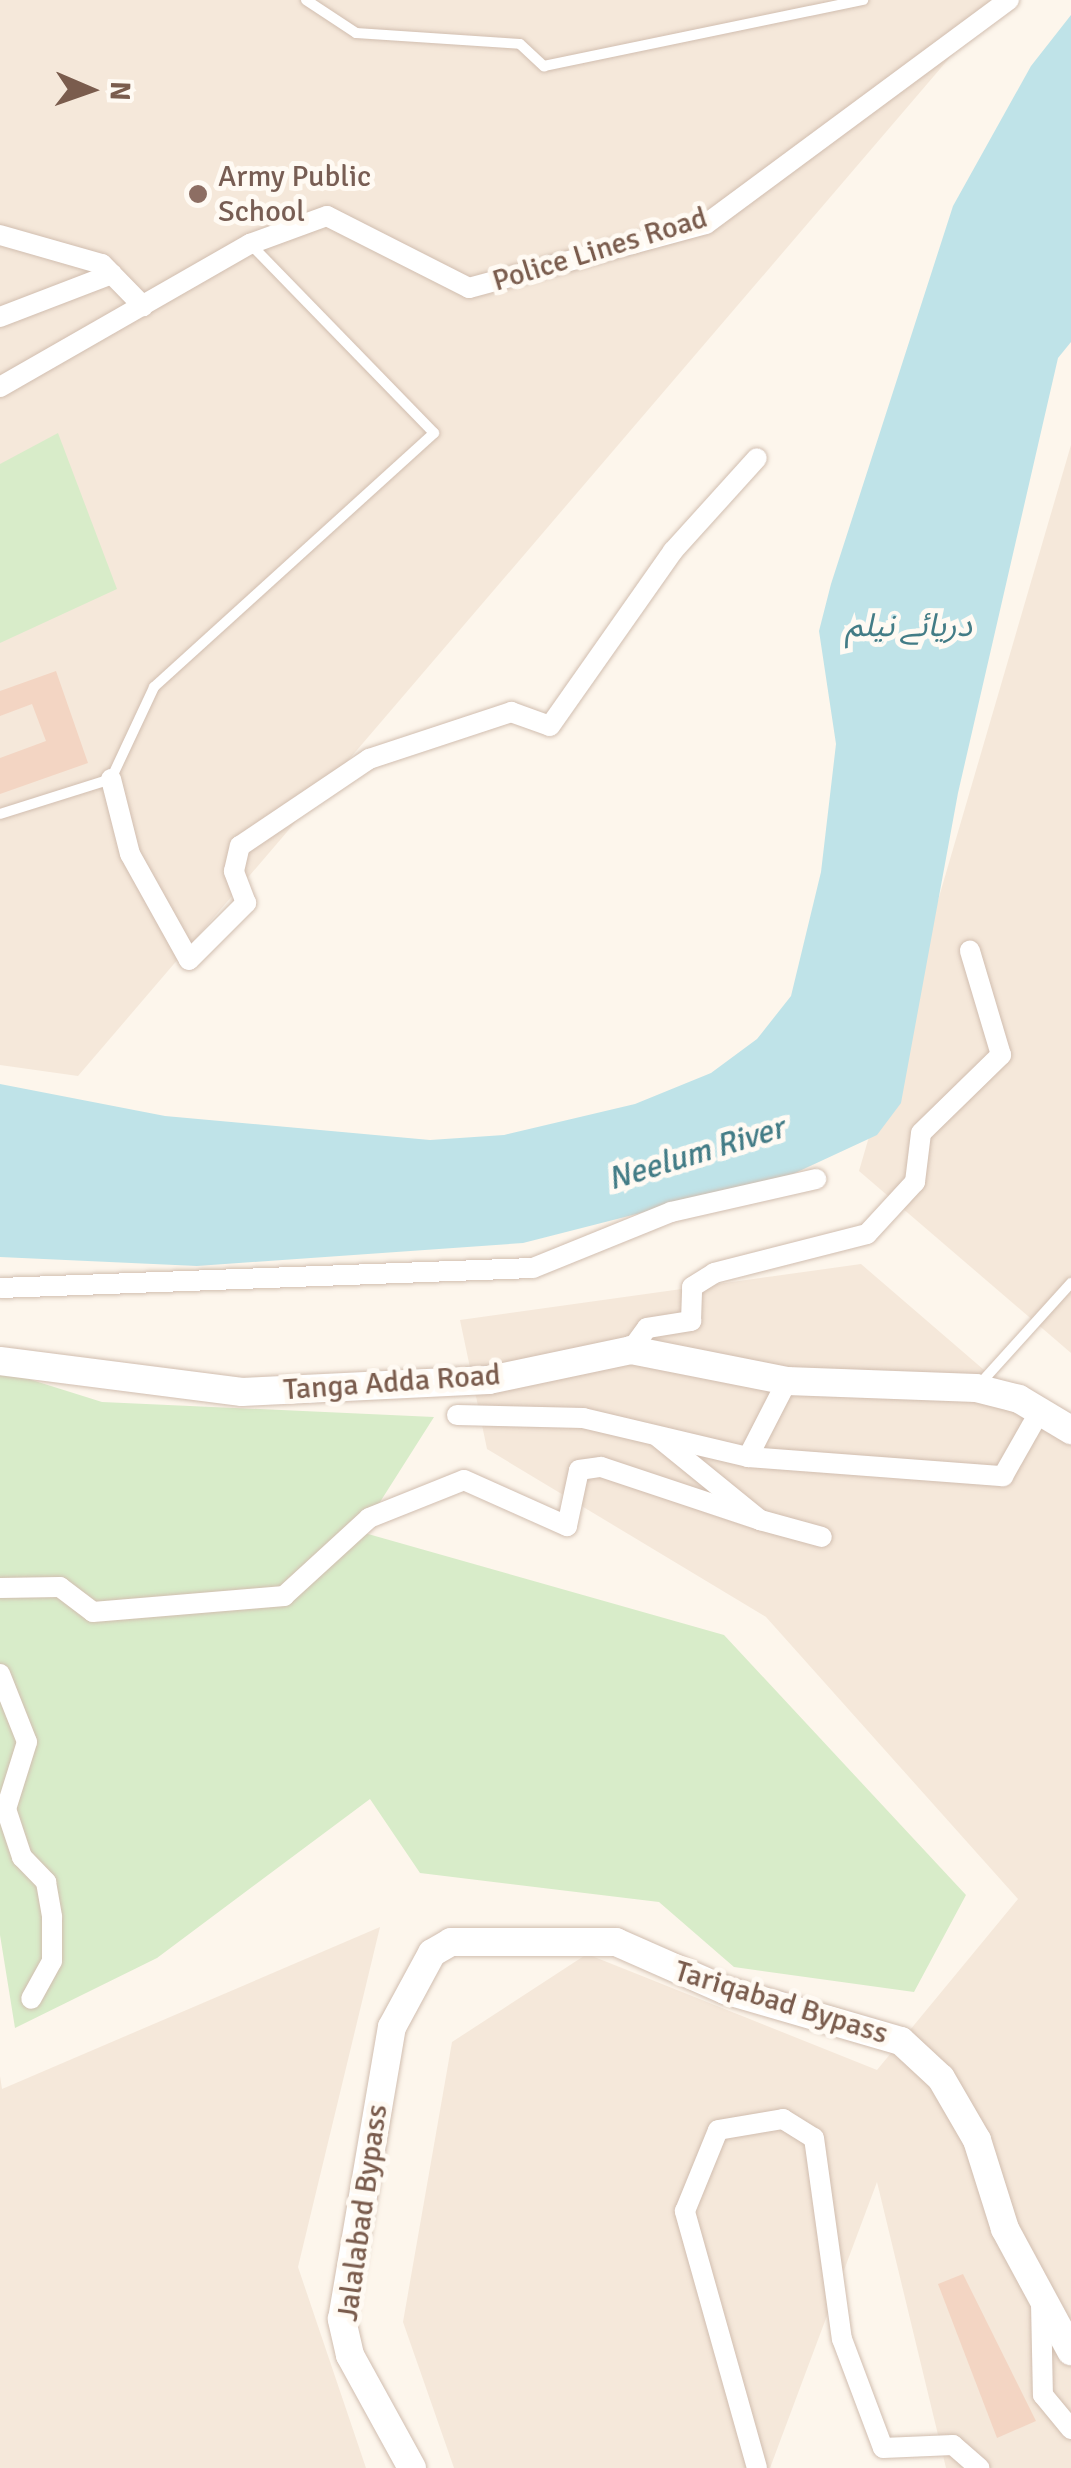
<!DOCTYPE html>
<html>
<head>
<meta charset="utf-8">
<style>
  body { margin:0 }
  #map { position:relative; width:1071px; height:2468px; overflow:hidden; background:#fdf6ec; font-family:Signika,"Noto Sans Arabic",sans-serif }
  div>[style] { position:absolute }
  .residential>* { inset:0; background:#f5e8da }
  .green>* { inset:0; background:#d8ecc9 }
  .water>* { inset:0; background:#bfe3e8 }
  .building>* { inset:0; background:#f3d5c3 }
  .roads { filter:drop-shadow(0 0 2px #d1beb0) drop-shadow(0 0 2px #d1beb0) }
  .lane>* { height:10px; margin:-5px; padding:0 5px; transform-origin:5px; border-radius:5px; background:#fff }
  .street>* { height:20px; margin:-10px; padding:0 10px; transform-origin:10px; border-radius:10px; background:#fff }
  .secondary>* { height:28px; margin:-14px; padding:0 14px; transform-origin:14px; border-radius:14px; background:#fff }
  .dots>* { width:28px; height:28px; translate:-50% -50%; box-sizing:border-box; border:5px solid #fffaf3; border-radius:50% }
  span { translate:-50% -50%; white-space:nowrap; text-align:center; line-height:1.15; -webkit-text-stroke:10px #fffaf3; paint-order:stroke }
  .education-label { font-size:30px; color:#785e54 }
  .left { translate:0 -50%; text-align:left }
  .street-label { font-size:30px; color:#7a5c4d }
  .water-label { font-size:32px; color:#437c86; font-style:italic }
  .north { position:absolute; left:40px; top:40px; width:100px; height:100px; -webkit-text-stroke:8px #fffaf3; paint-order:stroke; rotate:92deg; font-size:28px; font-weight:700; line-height:40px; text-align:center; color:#7a5c4d }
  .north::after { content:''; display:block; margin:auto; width:35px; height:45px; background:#7a5c4d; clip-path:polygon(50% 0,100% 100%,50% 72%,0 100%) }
</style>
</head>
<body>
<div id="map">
  <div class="residential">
    <i style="clip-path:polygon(0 0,999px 0,78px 1076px,0 1065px)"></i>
    <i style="clip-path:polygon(1071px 445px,1071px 1353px,859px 1171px)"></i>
    <i style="clip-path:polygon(861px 1264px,1071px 1445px,1071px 2468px,946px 2468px,877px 2182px,770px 2468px,454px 2468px,403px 2322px,452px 2042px,587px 1954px,877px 2070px,1018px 1899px,766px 1617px,487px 1449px,460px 1320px)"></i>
    <i style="clip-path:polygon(380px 1927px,298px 2267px,366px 2468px,0 2468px,0 2076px,2px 2089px)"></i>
  </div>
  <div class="green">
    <i style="clip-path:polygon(58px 433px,117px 589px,0 643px,0 464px)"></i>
    <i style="clip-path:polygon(0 1370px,102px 1402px,434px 1417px,361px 1532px,724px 1635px,966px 1895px,914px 1992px,734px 1967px,659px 1902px,420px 1873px,370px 1799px,157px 1958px,15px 2028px,0 1935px)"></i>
  </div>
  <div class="water">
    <i style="clip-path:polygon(1071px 15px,1071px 342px,1058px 358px,958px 793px,901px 1103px,877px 1135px,793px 1174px,523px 1243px,197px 1266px,0 1257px,0 1084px,165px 1116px,430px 1140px,504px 1135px,635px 1104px,711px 1073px,757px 1039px,791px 996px,821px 872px,836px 744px,819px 631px,831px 584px,953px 206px,1031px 66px)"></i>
  </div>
  <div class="building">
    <i style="clip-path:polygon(56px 671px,88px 763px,0 794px,0 758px,46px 741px,32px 704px,0 716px,0 691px)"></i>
    <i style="clip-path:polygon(963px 2274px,1036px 2421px,997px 2438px,938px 2284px)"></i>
  </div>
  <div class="roads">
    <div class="lane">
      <i style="left:306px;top:0;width:60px;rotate:33.4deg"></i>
      <i style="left:356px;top:33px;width:164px;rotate:3.8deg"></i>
      <i style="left:520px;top:44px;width:33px;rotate:43deg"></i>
      <i style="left:544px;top:66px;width:326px;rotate:-11.7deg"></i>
      <i style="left:0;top:814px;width:116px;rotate:-17.5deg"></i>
      <i style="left:111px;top:779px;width:102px;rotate:-64.9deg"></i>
      <i style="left:154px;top:687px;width:378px;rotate:-42.2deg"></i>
      <i style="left:434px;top:433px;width:262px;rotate:-134.2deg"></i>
      <i style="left:978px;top:1386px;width:139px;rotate:-47.9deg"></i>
    </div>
    <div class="street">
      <i style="left:0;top:235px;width:106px;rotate:15.9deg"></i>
      <i style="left:102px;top:264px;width:59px;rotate:45.7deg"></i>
      <i style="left:0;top:317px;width:120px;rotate:-21deg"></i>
      <i style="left:0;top:387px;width:288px;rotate:-29.8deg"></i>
      <i style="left:250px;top:244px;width:82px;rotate:-20deg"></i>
      <i style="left:327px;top:216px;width:159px;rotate:26.9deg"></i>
      <i style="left:469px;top:288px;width:245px;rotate:-15.1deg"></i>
      <i style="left:706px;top:224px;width:377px;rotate:-36.5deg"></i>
      <i style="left:111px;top:779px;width:77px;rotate:75.8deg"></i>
      <i style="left:130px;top:854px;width:121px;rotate:60.9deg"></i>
      <i style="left:189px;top:960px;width:81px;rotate:-45deg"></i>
      <i style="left:246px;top:903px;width:34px;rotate:-111deg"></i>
      <i style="left:234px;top:871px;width:26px;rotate:-77deg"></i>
      <i style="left:240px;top:846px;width:156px;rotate:-34deg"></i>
      <i style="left:369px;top:759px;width:150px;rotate:-18.3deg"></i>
      <i style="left:511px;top:712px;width:41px;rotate:19.7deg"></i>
      <i style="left:550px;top:726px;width:214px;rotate:-54.9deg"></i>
      <i style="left:673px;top:551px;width:125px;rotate:-47.9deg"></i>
      <i style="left:0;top:1288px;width:533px;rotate:-2.15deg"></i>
      <i style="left:533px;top:1268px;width:149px;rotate:-22.1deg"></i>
      <i style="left:671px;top:1212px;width:149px;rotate:-12.8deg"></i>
      <i style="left:631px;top:1350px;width:27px;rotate:-54deg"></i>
      <i style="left:647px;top:1328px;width:45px;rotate:-9deg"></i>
      <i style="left:691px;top:1321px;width:34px;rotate:-88deg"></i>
      <i style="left:692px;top:1287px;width:26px;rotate:-32deg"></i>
      <i style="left:714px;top:1273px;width:158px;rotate:-14.3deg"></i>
      <i style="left:867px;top:1234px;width:71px;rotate:-47.3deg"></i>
      <i style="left:915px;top:1182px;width:49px;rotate:-83deg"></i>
      <i style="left:921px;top:1133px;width:112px;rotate:-44.3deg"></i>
      <i style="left:1001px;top:1055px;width:109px;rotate:-106.6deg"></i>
      <i style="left:457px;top:1415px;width:126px;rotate:1.4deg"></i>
      <i style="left:583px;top:1418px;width:170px;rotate:13.3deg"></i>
      <i style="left:748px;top:1457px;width:85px;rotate:-62.8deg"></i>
      <i style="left:658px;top:1437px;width:132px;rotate:39.1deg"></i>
      <i style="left:760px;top:1520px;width:64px;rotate:15.3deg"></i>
      <i style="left:748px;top:1457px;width:256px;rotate:4.3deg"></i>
      <i style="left:1003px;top:1476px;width:75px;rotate:-60.4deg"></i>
      <i style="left:0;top:1588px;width:60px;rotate:-1deg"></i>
      <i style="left:60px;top:1587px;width:41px;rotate:37.1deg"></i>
      <i style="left:93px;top:1612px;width:192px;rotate:-4.8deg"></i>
      <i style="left:284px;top:1596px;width:115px;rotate:-42.5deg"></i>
      <i style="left:369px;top:1518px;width:102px;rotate:-21.8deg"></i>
      <i style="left:464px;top:1480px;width:113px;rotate:24.1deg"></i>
      <i style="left:567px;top:1526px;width:57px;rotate:-77.9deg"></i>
      <i style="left:579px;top:1470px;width:22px;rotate:-8deg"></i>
      <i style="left:601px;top:1467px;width:168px;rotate:18.4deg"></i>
      <i style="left:0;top:1674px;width:73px;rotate:68.3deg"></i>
      <i style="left:27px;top:1742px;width:70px;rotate:107.4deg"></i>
      <i style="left:6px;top:1809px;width:51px;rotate:71.6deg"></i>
      <i style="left:22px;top:1857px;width:35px;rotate:46deg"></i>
      <i style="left:46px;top:1882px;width:36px;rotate:80deg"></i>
      <i style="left:52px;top:1917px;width:44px;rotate:90deg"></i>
      <i style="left:52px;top:1961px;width:43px;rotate:118.9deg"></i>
      <i style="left:1041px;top:2303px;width:92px;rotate:88.8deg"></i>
      <i style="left:1043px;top:2395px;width:44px;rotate:50.5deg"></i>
      <i style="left:757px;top:2468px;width:267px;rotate:-105.7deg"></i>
      <i style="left:685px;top:2211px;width:87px;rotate:-67.8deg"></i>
      <i style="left:718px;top:2130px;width:66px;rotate:-9.6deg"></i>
      <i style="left:783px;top:2119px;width:36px;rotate:32deg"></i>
      <i style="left:814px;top:2138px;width:203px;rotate:82.1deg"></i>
      <i style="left:842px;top:2339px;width:116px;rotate:69.4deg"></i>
      <i style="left:883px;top:2448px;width:70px;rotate:-2.5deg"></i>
      <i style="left:953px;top:2445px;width:35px;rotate:41deg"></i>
    </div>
    <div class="secondary">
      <i style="left:0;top:1361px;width:244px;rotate:7.3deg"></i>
      <i style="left:242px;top:1392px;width:247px;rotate:-2.8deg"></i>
      <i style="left:489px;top:1380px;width:145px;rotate:-11.9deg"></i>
      <i style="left:631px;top:1350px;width:159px;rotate:11.2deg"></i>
      <i style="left:787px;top:1381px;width:189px;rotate:2.1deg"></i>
      <i style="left:976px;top:1388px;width:44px;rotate:14.3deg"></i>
      <i style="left:1019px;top:1399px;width:61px;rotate:30.8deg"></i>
      <i style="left:412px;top:2468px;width:129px;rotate:-118.8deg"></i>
      <i style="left:350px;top:2355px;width:37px;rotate:-103deg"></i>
      <i style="left:342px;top:2319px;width:296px;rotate:-80.3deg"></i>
      <i style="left:392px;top:2027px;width:84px;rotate:-61.6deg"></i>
      <i style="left:432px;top:1953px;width:22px;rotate:-30deg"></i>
      <i style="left:451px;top:1942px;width:165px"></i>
      <i style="left:616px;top:1942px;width:119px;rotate:23.8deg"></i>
      <i style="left:725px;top:1990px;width:183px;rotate:16.2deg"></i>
      <i style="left:901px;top:2041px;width:54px;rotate:42.8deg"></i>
      <i style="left:941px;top:2078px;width:72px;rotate:59.9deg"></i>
      <i style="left:977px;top:2140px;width:93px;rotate:72.5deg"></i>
      <i style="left:1005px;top:2229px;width:139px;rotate:61.6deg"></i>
    </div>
  </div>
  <div class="dots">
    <i style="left:198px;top:194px;background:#8d6e63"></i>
  </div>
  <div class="education-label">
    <span class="left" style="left:218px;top:194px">Army Public<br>School</span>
  </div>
  <div class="street-label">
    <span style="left:600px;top:250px;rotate:-17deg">Police Lines Road</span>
    <span style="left:392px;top:1383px;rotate:-4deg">Tanga Adda Road</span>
    <span style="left:781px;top:2003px;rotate:17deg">Tariqabad Bypass</span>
    <span style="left:363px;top:2213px;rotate:-82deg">Jalalabad Bypass</span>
  </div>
  <div class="water-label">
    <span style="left:909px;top:626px">دریائے نیلم</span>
    <span style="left:696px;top:1154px;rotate:-17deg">Neelum River</span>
  </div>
  <div class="north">N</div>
</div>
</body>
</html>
